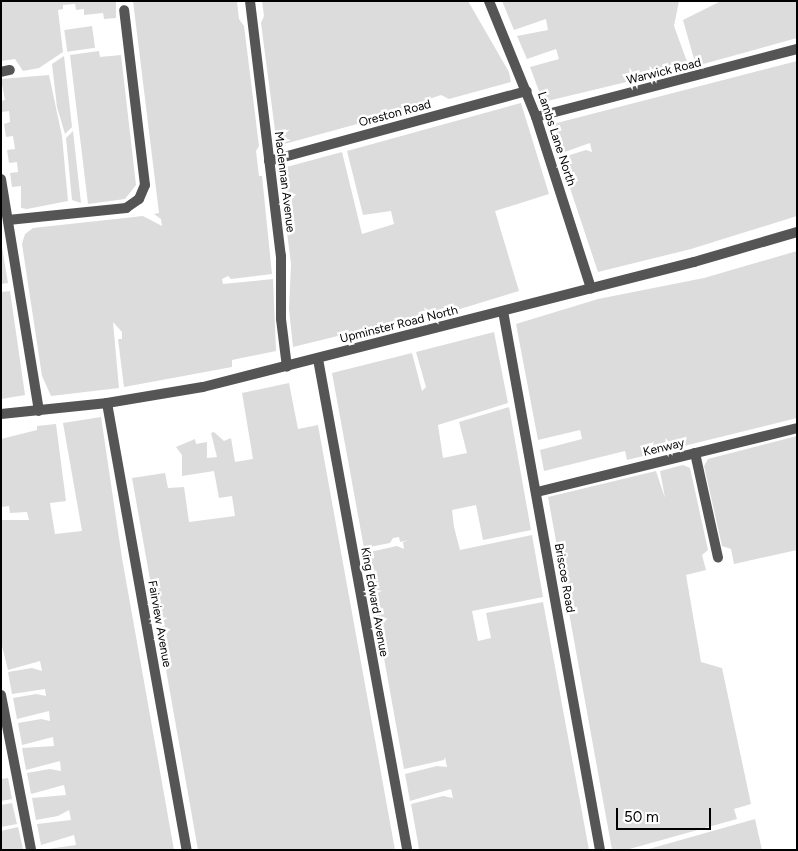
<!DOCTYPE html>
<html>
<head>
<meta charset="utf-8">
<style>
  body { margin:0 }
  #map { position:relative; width:798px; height:851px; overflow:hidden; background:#fff; font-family:Figtree,sans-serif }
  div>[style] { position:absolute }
  .green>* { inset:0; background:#dcdcdc; transform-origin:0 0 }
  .minor>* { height:10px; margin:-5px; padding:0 5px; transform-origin:5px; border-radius:5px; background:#555 }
  .tertiary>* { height:10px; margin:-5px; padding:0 5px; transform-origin:5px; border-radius:5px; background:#555 }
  span { translate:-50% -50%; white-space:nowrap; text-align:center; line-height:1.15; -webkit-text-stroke:5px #fff; paint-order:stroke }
  .street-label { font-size:12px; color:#000 }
  .frame { position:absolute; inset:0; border:2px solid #000; pointer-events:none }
  .scale { position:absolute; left:616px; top:808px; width:95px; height:22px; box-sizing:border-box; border:2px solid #000; border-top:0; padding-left:6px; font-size:15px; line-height:18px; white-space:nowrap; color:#000; -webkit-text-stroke:4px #fff; paint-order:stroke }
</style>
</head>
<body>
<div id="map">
  <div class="green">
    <i style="clip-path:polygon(1px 1px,116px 1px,116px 18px,104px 19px,103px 13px,84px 15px,84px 9px,76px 10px,75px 4px,63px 5px,63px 9px,58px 10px,63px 52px,39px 68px,23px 71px,15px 59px,1px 61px)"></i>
    <i style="clip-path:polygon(133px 1px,237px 1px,239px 19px,244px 26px,259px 146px,256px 151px,259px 176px,262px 176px,272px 274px,231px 279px,228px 276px,222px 279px,223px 284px,273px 279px,276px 351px,232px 360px,232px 367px,124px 387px,118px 339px,122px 339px,122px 332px,113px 322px,119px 388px,51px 396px,42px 376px,22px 244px,25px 234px,33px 228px,143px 216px,162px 226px,161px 219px,154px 214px,159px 213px)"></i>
    <i style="clip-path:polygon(262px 1px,468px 1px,509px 72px,511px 82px,449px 99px,441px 95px,429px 99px,430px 104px,277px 146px,261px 23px,264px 16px)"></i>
    <i style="clip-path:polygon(502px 1px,679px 1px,674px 26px,689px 67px,543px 102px,530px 67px,559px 59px,556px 49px,527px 59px,517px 36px,548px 30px,546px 19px,514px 30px)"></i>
    <i style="clip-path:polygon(721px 1px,797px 1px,797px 38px,696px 66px,683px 20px)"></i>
    <i style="left:92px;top:26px;width:22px;height:28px;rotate:82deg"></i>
    <i style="clip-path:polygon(99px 51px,100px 57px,121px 55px,136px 185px,125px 199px,88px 204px,70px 55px)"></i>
    <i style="clip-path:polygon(64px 56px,72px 127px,65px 134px,57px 107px,52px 64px)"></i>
    <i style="clip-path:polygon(797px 61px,797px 216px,691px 249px,598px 272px,560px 158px,586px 150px,592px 152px,590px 143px,559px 154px,549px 125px)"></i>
    <i style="clip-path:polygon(49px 75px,62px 136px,68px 201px,27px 209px,21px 208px,21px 186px,12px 187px,10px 173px,18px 172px,17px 162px,9px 163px,7px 150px,15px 149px,13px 136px,6px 137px,4px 124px,10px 122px,9px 111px,2px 112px,1px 101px,5px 100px,1px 79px)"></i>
    <i style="clip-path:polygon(521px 103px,549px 194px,495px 211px,519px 291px,424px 320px,423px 315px,293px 347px,289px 309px,291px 264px,279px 169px,342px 152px,362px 234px,394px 224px,391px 211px,363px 215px,347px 151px)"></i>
    <i style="clip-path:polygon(73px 131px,81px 203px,72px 200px,66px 138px)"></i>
    <i style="clip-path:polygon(1px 241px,8px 283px,1px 284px)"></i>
    <i style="clip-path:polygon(797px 251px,797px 418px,627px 460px,625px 451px,544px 471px,540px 450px,582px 439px,580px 430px,538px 440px,516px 324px,598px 299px,704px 278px)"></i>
    <i style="clip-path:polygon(10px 291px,25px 395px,1px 399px,1px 292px)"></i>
    <i style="clip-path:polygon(494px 332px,508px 403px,438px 425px,443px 458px,467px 453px,459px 422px,509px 407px,531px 530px,483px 540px,476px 505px,452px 510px,454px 527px,460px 550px,532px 535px,543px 597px,472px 611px,478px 641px,491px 638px,486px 613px,543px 602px,589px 850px,419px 850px,418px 843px,411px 804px,443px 796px,453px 798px,451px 789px,410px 801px,405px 774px,437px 766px,447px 767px,445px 757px,444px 760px,404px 769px,365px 553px,397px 546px,404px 549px,403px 542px,409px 540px,400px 542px,399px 537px,393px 538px,390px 543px,364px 548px,332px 373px,412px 353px,422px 391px,426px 387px,416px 352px)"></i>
    <i style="clip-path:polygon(289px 383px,298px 429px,318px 425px,395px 850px,198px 850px,132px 478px,165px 473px,168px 488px,184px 487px,189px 522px,235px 516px,232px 496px,219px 498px,214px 471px,182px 476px,182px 455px,176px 447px,195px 439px,196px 444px,207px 442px,207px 458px,217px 457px,211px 433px,214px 432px,224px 441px,231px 438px,235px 462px,253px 459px,242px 393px)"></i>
    <i style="clip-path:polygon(101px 417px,122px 558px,174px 850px,41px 850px,76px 845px,74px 835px,41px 845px,37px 824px,71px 820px,69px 810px,58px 816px,36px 820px,32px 798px,66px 795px,64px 785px,31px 794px,27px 773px,50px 769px,61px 771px,60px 761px,26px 770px,22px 748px,54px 746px,53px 737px,22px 745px,18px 723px,41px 719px,50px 721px,49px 711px,17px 719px,13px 698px,36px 694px,46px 696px,45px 689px,12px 694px,8px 672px,32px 668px,42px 671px,40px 661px,8px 670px,1px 642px,1px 520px,29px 520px,27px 512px,10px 513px,9px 506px,1px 507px,1px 439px,37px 430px,37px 426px,56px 424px,66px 501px,50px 503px,55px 534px,82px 531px,63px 423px)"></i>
    <i style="clip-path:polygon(797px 436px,797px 550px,734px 564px,731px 549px,722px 546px,704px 466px,708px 459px)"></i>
    <i style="clip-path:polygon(683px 465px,690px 468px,708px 550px,702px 555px,706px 570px,686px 575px,701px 662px,722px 668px,751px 804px,734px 809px,737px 819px,626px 850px,612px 850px,548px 497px,656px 471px,665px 498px,660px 471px)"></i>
    <i style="clip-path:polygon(8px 778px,12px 799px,1px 801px,1px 779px)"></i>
    <i style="clip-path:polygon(12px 803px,17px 824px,1px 827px,1px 805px)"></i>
    <i style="clip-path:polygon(755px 819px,762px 850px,645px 850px,656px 847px)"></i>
    <i style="clip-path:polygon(18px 827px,23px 849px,1px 850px,1px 831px)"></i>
  </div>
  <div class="minor">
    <i style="left:250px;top:1px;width:257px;rotate:83.1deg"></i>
    <i style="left:281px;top:256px;width:63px;rotate:90deg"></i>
    <i style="left:281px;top:319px;width:48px;rotate:82.9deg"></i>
    <i style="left:489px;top:1px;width:125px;rotate:67.9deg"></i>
    <i style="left:536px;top:117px;width:180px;rotate:72.2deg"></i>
    <i style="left:1px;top:72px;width:9px;rotate:-13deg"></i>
    <i style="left:536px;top:117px;width:270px;rotate:-14.6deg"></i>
    <i style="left:269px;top:161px;width:267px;rotate:-15.2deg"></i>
    <i style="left:1px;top:179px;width:235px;rotate:80.7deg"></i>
    <i style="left:8px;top:220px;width:119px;rotate:-5.8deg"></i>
    <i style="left:126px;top:208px;width:16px;rotate:-35deg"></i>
    <i style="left:139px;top:199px;width:15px;rotate:-67deg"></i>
    <i style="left:145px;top:185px;width:176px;rotate:-96.8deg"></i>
    <i style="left:503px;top:311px;width:548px;rotate:79.8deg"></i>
    <i style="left:318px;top:359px;width:499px;rotate:79.7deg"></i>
    <i style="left:107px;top:403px;width:454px;rotate:79.9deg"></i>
    <i style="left:695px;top:453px;width:107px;rotate:77.6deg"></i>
    <i style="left:537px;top:492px;width:268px;rotate:-13.8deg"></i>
    <i style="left:1px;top:695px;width:158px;rotate:79deg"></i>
  </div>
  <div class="tertiary">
    <i style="left:1px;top:414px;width:107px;rotate:-5.9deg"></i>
    <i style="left:107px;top:403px;width:97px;rotate:-9.5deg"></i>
    <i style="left:203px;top:387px;width:507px;rotate:-14.28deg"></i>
    <i style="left:694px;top:262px;width:107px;rotate:-16.2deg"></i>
  </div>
  <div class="street-label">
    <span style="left:664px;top:72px;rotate:-14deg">Warwick Road</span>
    <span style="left:395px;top:114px;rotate:-15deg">Oreston Road</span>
    <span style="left:556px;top:139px;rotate:72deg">Lambs Lane North</span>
    <span style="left:284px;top:182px;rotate:83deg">Maclennan Avenue</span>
    <span style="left:399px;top:325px;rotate:-14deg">Upminster Road North</span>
    <span style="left:664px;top:448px;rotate:-14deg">Kenway</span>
    <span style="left:564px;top:578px;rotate:80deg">Briscoe Road</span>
    <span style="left:374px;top:602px;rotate:80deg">King Edward Avenue</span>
    <span style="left:159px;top:624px;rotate:80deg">Fairview Avenue</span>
  </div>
  <div class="frame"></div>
  <div class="scale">50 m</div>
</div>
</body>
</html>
